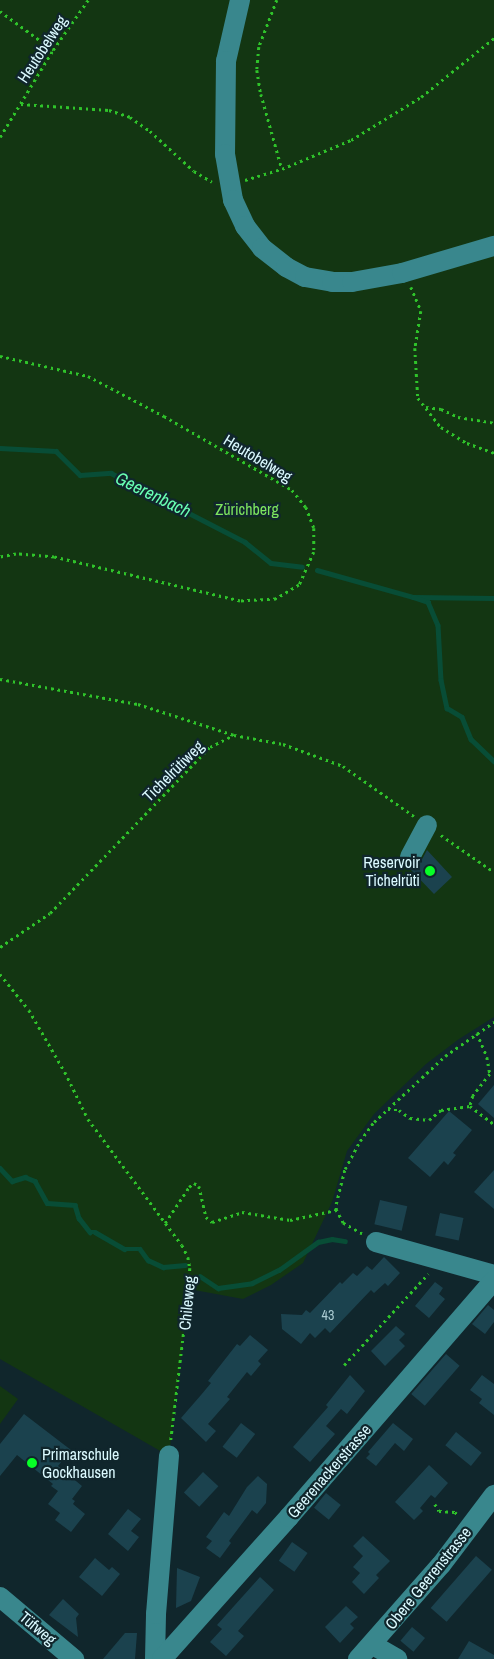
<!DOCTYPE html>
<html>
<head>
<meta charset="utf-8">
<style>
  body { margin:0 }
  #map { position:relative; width:494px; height:1659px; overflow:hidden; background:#10262c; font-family:"Archivo Narrow",sans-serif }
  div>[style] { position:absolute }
  .green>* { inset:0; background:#133612 }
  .stream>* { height:4.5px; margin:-2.25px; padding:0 2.25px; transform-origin:2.25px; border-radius:2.25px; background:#084d36 }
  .building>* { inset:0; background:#1b424e; transform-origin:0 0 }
  .path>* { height:2.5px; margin-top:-1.25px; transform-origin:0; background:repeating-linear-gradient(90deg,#2fc32a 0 2.5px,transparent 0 6.5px) }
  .minor>* { height:20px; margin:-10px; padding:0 10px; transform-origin:10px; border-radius:10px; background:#39878d }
  .dots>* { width:14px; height:14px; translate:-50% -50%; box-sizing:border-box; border:2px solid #10262c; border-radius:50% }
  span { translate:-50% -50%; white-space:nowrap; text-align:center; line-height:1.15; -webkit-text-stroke:4.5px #10262c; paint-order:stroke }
  .number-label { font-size:14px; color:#abccd3 }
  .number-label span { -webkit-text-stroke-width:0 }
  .street-label { font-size:16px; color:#dbfaff }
  .park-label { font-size:16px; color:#7de65f }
  .poi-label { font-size:16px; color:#dbfaff }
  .right { translate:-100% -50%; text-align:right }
  .left { translate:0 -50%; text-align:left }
  .water-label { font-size:18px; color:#69ffb3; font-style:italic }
</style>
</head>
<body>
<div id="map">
  <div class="green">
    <i style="clip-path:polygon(0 0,494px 0,494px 1017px,459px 1039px,426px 1064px,374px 1114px,347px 1151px,332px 1202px,303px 1263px,271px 1285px,243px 1299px,189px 1289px,169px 1456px,0 1359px)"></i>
    <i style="clip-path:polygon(0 1386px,18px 1399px,0 1424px)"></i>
  </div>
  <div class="stream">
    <i style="left:0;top:448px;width:56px;rotate:3.1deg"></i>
    <i style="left:56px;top:451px;width:34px;rotate:45deg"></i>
    <i style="left:80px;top:475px;width:31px;rotate:-4deg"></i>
    <i style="left:111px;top:473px;width:151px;rotate:27.2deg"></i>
    <i style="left:245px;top:542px;width:33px;rotate:39deg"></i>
    <i style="left:271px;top:563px;width:31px;rotate:7deg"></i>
    <i style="left:317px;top:570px;width:100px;rotate:15.7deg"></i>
    <i style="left:413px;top:597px;width:81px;rotate:0.7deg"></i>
    <i style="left:413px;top:597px;width:16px;rotate:18deg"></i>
    <i style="left:428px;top:602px;width:25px;rotate:67deg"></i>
    <i style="left:438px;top:625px;width:55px;rotate:86.9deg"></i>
    <i style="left:441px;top:680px;width:29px;rotate:78deg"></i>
    <i style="left:447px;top:708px;width:17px;rotate:31deg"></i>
    <i style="left:462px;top:717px;width:24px;rotate:68deg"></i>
    <i style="left:471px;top:739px;width:32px;rotate:44deg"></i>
    <i style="left:0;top:1168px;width:18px;rotate:47deg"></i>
    <i style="left:12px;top:1181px;width:14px;rotate:-17deg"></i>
    <i style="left:25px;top:1177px;width:11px;rotate:22deg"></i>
    <i style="left:35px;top:1181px;width:25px;rotate:61deg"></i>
    <i style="left:47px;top:1203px;width:28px;rotate:4deg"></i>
    <i style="left:75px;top:1205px;width:14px;rotate:73deg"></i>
    <i style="left:79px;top:1218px;width:18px;rotate:52deg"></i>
    <i style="left:90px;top:1232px;width:5px"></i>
    <i style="left:95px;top:1232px;width:34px;rotate:30deg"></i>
    <i style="left:124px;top:1249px;width:16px"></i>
    <i style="left:140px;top:1249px;width:14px;rotate:54deg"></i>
    <i style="left:148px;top:1260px;width:17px;rotate:25deg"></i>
    <i style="left:163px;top:1267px;width:22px;rotate:-5deg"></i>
    <i style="left:200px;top:1276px;width:22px;rotate:34deg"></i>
    <i style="left:218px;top:1288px;width:34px;rotate:-8deg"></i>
    <i style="left:252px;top:1283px;width:30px;rotate:-26deg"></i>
    <i style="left:279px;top:1270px;width:48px;rotate:-35.7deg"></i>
    <i style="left:318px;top:1242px;width:14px;rotate:-12deg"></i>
    <i style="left:332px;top:1239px;width:13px;rotate:9deg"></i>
  </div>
  <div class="building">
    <i style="clip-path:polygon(427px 850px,452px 877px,434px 894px,410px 869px,420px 863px)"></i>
    <i style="clip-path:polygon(494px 1085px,494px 1118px,478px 1104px)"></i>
    <i style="clip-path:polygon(449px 1111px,472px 1130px,453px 1153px,456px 1155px,448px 1165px,444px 1161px,430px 1177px,408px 1158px)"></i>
    <i style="clip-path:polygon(494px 1170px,494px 1209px,474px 1192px)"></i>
    <i style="left:380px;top:1200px;width:28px;height:25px;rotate:13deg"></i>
    <i style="left:440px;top:1213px;width:24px;height:23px;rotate:12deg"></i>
    <i style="clip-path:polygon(384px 1257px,400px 1273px,388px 1286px,385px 1283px,374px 1293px,371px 1290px,330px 1333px,325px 1328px,315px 1338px,310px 1333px,301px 1344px,282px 1329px,281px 1314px,302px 1315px,306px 1310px,310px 1313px,340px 1282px,342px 1284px,353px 1273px,357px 1276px,367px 1266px,372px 1270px)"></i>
    <i style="clip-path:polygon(435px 1282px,443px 1288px,439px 1294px,445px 1299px,429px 1318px,415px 1306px)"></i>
    <i style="clip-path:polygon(488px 1305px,494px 1310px,494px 1322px,485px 1334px,472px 1324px)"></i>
    <i style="clip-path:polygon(396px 1326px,405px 1334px,399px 1340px,405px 1346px,385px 1366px,371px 1351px)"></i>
    <i style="clip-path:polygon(250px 1335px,268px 1350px,258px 1361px,261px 1364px,251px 1376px,247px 1372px,227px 1397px,230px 1399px,208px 1424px,216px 1431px,206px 1442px,181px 1418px,201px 1395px,211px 1383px,208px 1381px,237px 1344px,240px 1346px)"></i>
    <i style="left:446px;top:1354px;width:18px;height:53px;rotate:41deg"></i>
    <i style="clip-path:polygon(350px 1375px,365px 1391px,347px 1414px,341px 1409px,326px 1426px,335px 1434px,310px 1462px,293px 1447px,328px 1407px,326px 1405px)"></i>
    <i style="clip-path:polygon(482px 1375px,494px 1384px,494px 1415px,479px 1403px,482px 1399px,470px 1390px)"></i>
    <i style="clip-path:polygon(24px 1414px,71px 1450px,58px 1466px,82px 1486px,72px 1499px,75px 1501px,73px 1504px,85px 1514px,71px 1532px,55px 1520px,60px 1513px,48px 1504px,58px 1491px,51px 1486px,53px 1484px,17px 1455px,0 1476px,0 1444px)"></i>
    <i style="left:241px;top:1423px;width:18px;height:30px;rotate:38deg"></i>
    <i style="clip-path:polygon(393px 1423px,413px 1439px,404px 1451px,395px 1443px,376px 1466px,366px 1458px,370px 1454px,368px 1452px)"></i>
    <i style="left:456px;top:1432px;width:33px;height:17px;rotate:39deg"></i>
    <i style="clip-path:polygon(429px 1465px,448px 1483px,435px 1498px,431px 1495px,420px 1508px,423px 1511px,414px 1520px,395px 1502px)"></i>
    <i style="left:203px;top:1472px;width:21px;height:28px;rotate:43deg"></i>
    <i style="clip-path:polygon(258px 1476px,267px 1484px,266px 1503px,257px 1514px,252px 1510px,229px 1541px,231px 1543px,220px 1558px,206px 1548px,212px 1541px,206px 1537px,224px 1512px,229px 1516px,247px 1487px)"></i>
    <i style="left:326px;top:1493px;width:19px;height:19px;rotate:39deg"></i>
    <i style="clip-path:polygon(128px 1509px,141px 1519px,131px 1531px,139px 1537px,128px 1551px,108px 1534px)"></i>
    <i style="clip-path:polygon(363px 1536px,390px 1561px,376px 1575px,379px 1578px,364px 1594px,352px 1582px,360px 1573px,353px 1567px,363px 1556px,353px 1546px)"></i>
    <i style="left:292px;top:1542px;width:19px;height:23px;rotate:35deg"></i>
    <i style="left:476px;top:1556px;width:21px;height:69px;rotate:41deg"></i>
    <i style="clip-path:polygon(95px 1558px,109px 1570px,112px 1567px,120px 1574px,102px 1596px,79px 1577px)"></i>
    <i style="clip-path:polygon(177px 1568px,200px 1577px,191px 1601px,176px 1608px)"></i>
    <i style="clip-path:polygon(260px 1577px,274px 1590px,238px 1631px,244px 1636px,226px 1656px,210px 1642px,222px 1629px,217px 1625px)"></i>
    <i style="clip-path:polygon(63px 1599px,79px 1614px,76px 1618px,78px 1637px,49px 1615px)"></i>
    <i style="clip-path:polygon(346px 1606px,358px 1617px,350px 1624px,354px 1628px,340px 1643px,325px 1627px)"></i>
    <i style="left:412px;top:1627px;width:17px;height:18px;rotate:40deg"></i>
    <i style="clip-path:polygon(125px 1633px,137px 1633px,135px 1659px,103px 1659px)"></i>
    <i style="clip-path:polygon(469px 1641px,494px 1655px,494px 1659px,458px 1659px)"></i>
  </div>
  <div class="path">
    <i style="left:277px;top:0;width:50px;rotate:111deg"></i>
    <i style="left:259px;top:47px;width:23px;rotate:95deg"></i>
    <i style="left:257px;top:70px;width:24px;rotate:81deg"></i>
    <i style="left:261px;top:94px;width:78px;rotate:74.4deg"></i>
    <i style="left:0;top:11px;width:66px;rotate:36.3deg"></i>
    <i style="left:21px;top:104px;width:88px;rotate:3.9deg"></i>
    <i style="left:109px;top:110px;width:22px;rotate:18deg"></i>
    <i style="left:130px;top:117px;width:24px;rotate:35deg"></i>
    <i style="left:150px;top:131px;width:59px;rotate:42.3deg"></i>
    <i style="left:194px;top:171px;width:21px;rotate:31deg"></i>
    <i style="left:0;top:137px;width:102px;rotate:-58.7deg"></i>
    <i style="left:53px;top:50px;width:61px;rotate:-55deg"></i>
    <i style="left:245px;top:180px;width:39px;rotate:-17deg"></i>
    <i style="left:282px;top:169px;width:75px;rotate:-22.8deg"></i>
    <i style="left:351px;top:140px;width:82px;rotate:-31.6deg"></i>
    <i style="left:421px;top:97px;width:94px;rotate:-38.9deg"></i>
    <i style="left:411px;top:287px;width:26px;rotate:67deg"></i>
    <i style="left:421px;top:311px;width:37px;rotate:99deg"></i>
    <i style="left:415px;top:348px;width:50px;rotate:86.6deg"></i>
    <i style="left:418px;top:398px;width:37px;rotate:52deg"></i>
    <i style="left:441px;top:427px;width:31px;rotate:32deg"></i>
    <i style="left:467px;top:443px;width:29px;rotate:20deg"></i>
    <i style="left:0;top:356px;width:90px;rotate:12.8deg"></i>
    <i style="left:88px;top:376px;width:86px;rotate:27.8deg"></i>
    <i style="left:164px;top:416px;width:148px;rotate:30deg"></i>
    <i style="left:292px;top:490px;width:22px;rotate:51deg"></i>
    <i style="left:306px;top:507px;width:22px;rotate:69deg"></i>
    <i style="left:314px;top:528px;width:24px;rotate:90deg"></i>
    <i style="left:314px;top:552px;width:36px;rotate:114deg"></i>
    <i style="left:299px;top:585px;width:27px;rotate:149deg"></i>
    <i style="left:276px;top:599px;width:36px;rotate:177deg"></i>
    <i style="left:240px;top:601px;width:191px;rotate:-166.7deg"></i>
    <i style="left:54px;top:557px;width:38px;rotate:-175deg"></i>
    <i style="left:16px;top:554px;width:16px;rotate:169deg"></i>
    <i style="left:426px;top:407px;width:15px;rotate:8deg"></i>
    <i style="left:441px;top:409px;width:19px;rotate:25deg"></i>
    <i style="left:458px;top:417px;width:36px;rotate:9deg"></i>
    <i style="left:0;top:679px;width:140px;rotate:10.3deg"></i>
    <i style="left:138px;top:704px;width:101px;rotate:17.9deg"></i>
    <i style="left:441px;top:835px;width:65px;rotate:34.9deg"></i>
    <i style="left:0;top:947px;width:60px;rotate:-34.2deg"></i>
    <i style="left:50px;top:913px;width:231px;rotate:-46.1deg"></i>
    <i style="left:210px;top:747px;width:27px;rotate:-27deg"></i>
    <i style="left:234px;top:735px;width:50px;rotate:10.4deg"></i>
    <i style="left:283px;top:744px;width:64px;rotate:20.1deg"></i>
    <i style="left:343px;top:766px;width:87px;rotate:35.2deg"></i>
    <i style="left:0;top:974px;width:46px;rotate:51.1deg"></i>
    <i style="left:29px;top:1010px;width:72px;rotate:59.9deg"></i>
    <i style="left:65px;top:1072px;width:52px;rotate:63.9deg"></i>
    <i style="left:88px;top:1119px;width:157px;rotate:53.3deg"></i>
    <i style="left:182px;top:1245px;width:13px;rotate:63deg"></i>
    <i style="left:188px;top:1257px;width:11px;rotate:80deg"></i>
    <i style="left:190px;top:1268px;width:21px;rotate:93deg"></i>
    <i style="left:189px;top:1289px;width:153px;rotate:96.8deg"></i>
    <i style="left:477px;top:1033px;width:26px;rotate:67deg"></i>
    <i style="left:487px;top:1057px;width:17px;rotate:80deg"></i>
    <i style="left:490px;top:1074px;width:28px;rotate:128deg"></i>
    <i style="left:473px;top:1096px;width:10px;rotate:107deg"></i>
    <i style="left:470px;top:1106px;width:30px;rotate:37deg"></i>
    <i style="left:388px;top:1110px;width:11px"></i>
    <i style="left:399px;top:1110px;width:14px;rotate:36deg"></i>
    <i style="left:410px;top:1118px;width:19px;rotate:6deg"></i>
    <i style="left:429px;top:1120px;width:16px;rotate:-40deg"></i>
    <i style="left:441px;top:1110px;width:29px;rotate:-8deg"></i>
    <i style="left:165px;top:1223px;width:43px;rotate:-56.3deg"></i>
    <i style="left:189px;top:1187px;width:6px;rotate:-39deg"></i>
    <i style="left:194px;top:1183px;width:6px;rotate:31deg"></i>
    <i style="left:199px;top:1186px;width:32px;rotate:77deg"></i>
    <i style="left:206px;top:1217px;width:8px;rotate:40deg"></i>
    <i style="left:212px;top:1222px;width:32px;rotate:-18deg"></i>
    <i style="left:242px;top:1212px;width:49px;rotate:9.5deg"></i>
    <i style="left:290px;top:1220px;width:47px;rotate:-12.3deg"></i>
    <i style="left:362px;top:1234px;width:22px;rotate:-150deg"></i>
    <i style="left:343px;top:1223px;width:15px;rotate:-118deg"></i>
    <i style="left:336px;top:1210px;width:6px;rotate:-90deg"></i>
    <i style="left:336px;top:1204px;width:36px;rotate:-76deg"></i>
    <i style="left:345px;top:1169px;width:32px;rotate:-62deg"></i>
    <i style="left:360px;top:1141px;width:24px;rotate:-54deg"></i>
    <i style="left:374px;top:1122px;width:97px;rotate:-42.9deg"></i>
    <i style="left:445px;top:1056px;width:60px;rotate:-34.8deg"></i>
    <i style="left:344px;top:1365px;width:124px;rotate:-47.3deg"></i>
    <i style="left:435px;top:1504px;width:8px;rotate:60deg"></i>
    <i style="left:439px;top:1511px;width:16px;rotate:4deg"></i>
    <i style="left:455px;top:1512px;width:4px;rotate:45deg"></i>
  </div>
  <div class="minor">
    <i style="left:240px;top:0;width:63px;rotate:102.9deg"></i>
    <i style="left:226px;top:61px;width:93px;rotate:90.6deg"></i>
    <i style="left:225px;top:154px;width:47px;rotate:80.1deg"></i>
    <i style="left:233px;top:200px;width:29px;rotate:65deg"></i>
    <i style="left:245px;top:226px;width:28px;rotate:52deg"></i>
    <i style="left:262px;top:248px;width:31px;rotate:38deg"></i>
    <i style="left:286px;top:267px;width:21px;rotate:28deg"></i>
    <i style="left:305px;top:277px;width:27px;rotate:10deg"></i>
    <i style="left:332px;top:282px;width:20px"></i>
    <i style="left:352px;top:282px;width:51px;rotate:-10.2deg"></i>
    <i style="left:402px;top:273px;width:96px;rotate:-16.4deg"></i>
    <i style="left:410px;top:857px;width:36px;rotate:-62deg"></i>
    <i style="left:376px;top:1242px;width:123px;rotate:15.6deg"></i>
    <i style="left:0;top:1597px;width:97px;rotate:40deg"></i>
    <i style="left:373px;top:1645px;width:28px;rotate:30deg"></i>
    <i style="left:155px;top:1659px;width:45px;rotate:-88.7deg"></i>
    <i style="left:156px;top:1614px;width:159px;rotate:-85.3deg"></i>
    <i style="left:162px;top:1659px;width:191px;rotate:-48.2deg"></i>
    <i style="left:289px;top:1517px;width:313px;rotate:-49.1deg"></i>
    <i style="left:358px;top:1659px;width:125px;rotate:-48.6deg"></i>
    <i style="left:441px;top:1565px;width:88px;rotate:-52.9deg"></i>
  </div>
  <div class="dots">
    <i style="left:430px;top:871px;background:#07ff27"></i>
    <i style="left:32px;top:1463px;background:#07ff27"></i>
  </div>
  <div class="number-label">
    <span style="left:328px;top:1315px">43</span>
  </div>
  <div class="street-label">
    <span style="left:42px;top:49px;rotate:-57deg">Heutobelweg</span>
    <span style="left:258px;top:458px;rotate:31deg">Heutobelweg</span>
    <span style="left:173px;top:771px;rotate:-45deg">Tichelrütiweg</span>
    <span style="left:187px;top:1303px;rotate:-84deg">Chileweg</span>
    <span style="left:329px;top:1471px;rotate:-49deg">Geerenackerstrasse</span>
    <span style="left:428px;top:1578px;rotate:-51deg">Obere Geerenstrasse</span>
    <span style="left:38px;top:1628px;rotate:40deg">Tüfweg</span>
  </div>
  <div class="park-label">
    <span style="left:247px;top:509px">Zürichberg</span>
  </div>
  <div class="poi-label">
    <span class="right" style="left:420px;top:871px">Reservoir<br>Tichelrüti</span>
    <span class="left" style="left:42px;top:1463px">Primarschule<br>Gockhausen</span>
  </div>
  <div class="water-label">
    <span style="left:153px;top:495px;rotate:26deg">Geerenbach</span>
  </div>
</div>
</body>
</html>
